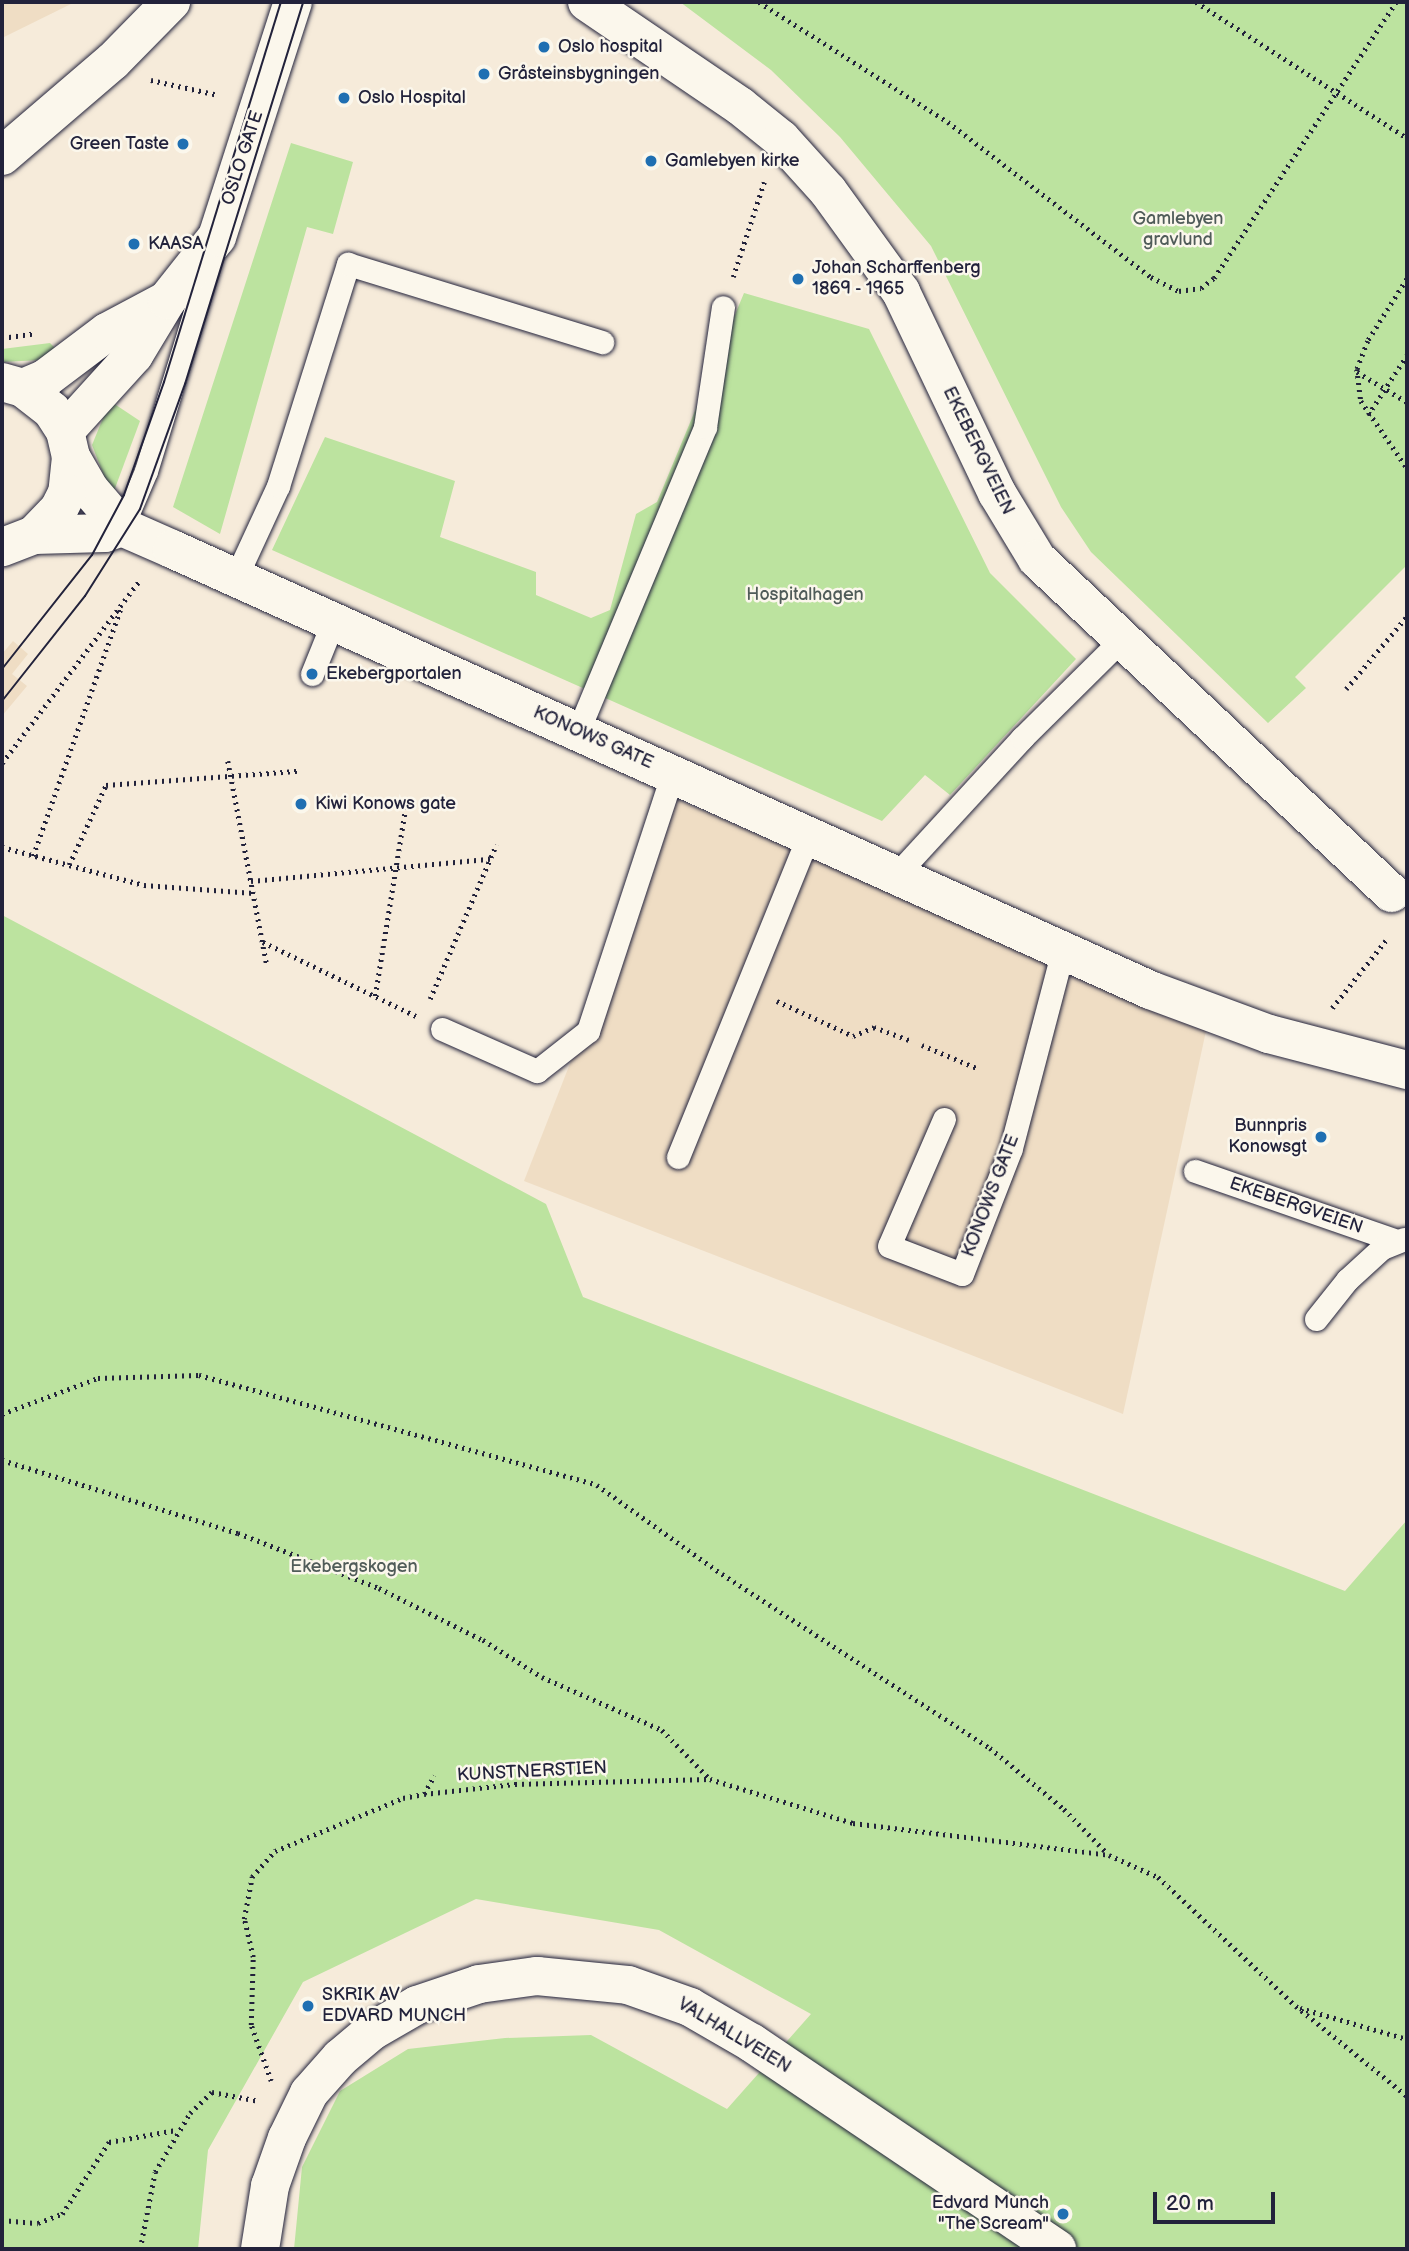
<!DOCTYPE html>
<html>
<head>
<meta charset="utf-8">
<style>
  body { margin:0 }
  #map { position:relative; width:1409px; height:2251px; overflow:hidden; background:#f6ebda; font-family:"Balsamiq Sans",sans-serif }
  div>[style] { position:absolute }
  .built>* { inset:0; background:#efddc4 }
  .green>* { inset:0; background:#bce39f }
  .path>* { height:4.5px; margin-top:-2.25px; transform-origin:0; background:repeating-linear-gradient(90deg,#22223b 0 2px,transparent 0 7px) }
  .roads { filter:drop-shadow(0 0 2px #22223b) drop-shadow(0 0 2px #22223b) }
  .lane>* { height:23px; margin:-11.5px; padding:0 11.5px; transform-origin:11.5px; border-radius:11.5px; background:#fbf7ec }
  .street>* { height:38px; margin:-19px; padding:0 19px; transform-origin:19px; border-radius:19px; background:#fbf7ec }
  .secondary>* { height:38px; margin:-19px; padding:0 19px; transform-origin:19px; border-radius:19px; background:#fbf7ec }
  .tram>* { height:2px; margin:-1px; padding:0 1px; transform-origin:1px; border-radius:1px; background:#22223b }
  .dots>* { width:19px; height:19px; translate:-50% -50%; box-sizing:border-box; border:4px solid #fbf7ec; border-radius:50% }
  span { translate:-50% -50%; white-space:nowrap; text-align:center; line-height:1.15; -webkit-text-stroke:5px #fbf7ec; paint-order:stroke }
  .poi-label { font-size:18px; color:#22223b }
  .left { translate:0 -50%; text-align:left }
  .right { translate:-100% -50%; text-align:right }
  .street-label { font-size:18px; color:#22223b }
  .park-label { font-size:18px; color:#505c59 }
  .frame { position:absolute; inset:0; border:4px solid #22223b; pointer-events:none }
  .scale { position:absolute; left:1153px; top:2192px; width:122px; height:32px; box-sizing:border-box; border:4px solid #22223b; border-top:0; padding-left:9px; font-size:21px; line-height:24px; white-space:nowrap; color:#22223b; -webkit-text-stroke:5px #fbf7ec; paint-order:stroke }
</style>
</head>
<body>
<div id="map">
  <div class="built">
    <i style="clip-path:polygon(2px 2px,75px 2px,2px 38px)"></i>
    <i style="clip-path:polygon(13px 641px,28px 654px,12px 674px,27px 686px,2px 716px,2px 654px)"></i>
    <i style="clip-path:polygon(674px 798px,1206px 1031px,1123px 1414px,524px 1181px)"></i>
  </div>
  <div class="green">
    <i style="clip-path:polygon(680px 2px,1407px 2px,1407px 565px,1295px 677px,1306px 688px,1268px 723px,1091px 552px,1061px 507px,931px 246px,840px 137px,771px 70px)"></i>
    <i style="clip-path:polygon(291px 143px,353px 162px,333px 234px,307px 227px,220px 534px,173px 507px)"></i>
    <i style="clip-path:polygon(744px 293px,869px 329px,990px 573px,1076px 659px,950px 795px,925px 775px,882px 821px,272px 550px,325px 437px,455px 481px,440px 537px,536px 572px,536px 595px,591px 618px,610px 610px,636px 514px,657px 502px)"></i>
    <i style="clip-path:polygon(50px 343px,60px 353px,41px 360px,2px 362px,2px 349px)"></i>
    <i style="clip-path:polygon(110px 401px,140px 421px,114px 491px,107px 484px,92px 445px)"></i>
    <i style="clip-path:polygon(2px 915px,546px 1204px,583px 1297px,1345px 1591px,1407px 1520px,1407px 2249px,294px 2249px,302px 2167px,340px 2091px,408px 2049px,505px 2038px,591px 2035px,727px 2109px,811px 2014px,659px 1930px,476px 1899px,303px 1982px,208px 2150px,198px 2249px,2px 2249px)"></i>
  </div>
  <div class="path">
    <i style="left:759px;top:2px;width:224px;rotate:32.4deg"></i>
    <i style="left:948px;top:122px;width:255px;rotate:37.4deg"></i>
    <i style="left:1151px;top:277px;width:31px;rotate:27deg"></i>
    <i style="left:1179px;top:291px;width:22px;rotate:-8deg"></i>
    <i style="left:1201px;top:288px;width:16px;rotate:-38deg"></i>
    <i style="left:1214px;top:278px;width:331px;rotate:-56.6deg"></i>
    <i style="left:1196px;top:2px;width:251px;rotate:32.8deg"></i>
    <i style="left:151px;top:80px;width:69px;rotate:12.6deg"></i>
    <i style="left:733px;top:277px;width:100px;rotate:-71.9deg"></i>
    <i style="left:1407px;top:279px;width:73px;rotate:122.2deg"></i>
    <i style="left:1368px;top:341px;width:30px;rotate:111deg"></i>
    <i style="left:1357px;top:369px;width:32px;rotate:83deg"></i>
    <i style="left:1361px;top:401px;width:81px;rotate:55.5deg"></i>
    <i style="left:2px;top:338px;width:34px;rotate:-8deg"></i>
    <i style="left:1357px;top:372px;width:58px;rotate:31deg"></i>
    <i style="left:1368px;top:415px;width:72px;rotate:-57deg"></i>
    <i style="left:1346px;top:689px;width:95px;rotate:-50.1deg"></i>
    <i style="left:228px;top:761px;width:209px;rotate:79.2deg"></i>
    <i style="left:2px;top:763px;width:229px;rotate:-53deg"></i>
    <i style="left:2px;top:847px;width:147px;rotate:15deg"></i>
    <i style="left:144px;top:885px;width:110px;rotate:4.2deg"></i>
    <i style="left:33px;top:856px;width:266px;rotate:-70.5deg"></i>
    <i style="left:69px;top:865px;width:88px;rotate:-65.2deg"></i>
    <i style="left:106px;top:785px;width:193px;rotate:-4.2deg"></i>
    <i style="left:251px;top:881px;width:240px;rotate:-5.3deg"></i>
    <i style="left:263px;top:942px;width:170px;rotate:25.8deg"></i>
    <i style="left:375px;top:996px;width:193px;rotate:-80.8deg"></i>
    <i style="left:430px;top:999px;width:168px;rotate:-66.8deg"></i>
    <i style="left:777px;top:1001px;width:84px;rotate:24.7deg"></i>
    <i style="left:853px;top:1036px;width:23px;rotate:-23deg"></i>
    <i style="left:874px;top:1027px;width:40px;rotate:20.2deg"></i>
    <i style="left:1332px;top:1008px;width:87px;rotate:-51.5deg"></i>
    <i style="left:922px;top:1045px;width:62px;rotate:22.8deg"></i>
    <i style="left:2px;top:1414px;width:103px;rotate:-20.6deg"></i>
    <i style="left:98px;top:1378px;width:101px;rotate:-1.7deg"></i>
    <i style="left:199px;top:1375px;width:413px;rotate:15.4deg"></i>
    <i style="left:597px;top:1485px;width:153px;rotate:35.5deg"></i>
    <i style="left:722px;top:1574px;width:320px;rotate:33deg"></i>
    <i style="left:990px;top:1748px;width:96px;rotate:39.5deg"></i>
    <i style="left:1064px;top:1809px;width:63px;rotate:45.6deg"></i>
    <i style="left:2px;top:1460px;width:247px;rotate:17.2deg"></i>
    <i style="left:238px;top:1533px;width:151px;rotate:21.3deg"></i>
    <i style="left:379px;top:1588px;width:116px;rotate:26.6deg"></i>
    <i style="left:483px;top:1640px;width:70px;rotate:32.1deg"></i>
    <i style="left:542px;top:1677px;width:131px;rotate:23.8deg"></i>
    <i style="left:662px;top:1730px;width:69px;rotate:45.6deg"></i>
    <i style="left:710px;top:1779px;width:150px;rotate:17.1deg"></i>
    <i style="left:853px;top:1823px;width:258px;rotate:7.1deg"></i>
    <i style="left:1109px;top:1855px;width:54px;rotate:24.2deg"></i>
    <i style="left:1158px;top:1877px;width:189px;rotate:43.1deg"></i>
    <i style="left:1296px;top:2006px;width:143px;rotate:39deg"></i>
    <i style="left:424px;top:1794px;width:21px;rotate:-61deg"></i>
    <i style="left:1300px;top:2008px;width:111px;rotate:16.2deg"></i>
    <i style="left:271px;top:2081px;width:59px;rotate:-109.7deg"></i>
    <i style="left:251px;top:2025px;width:68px;rotate:-88.3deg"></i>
    <i style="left:253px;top:1957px;width:39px;rotate:-103deg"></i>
    <i style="left:244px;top:1919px;width:43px;rotate:-79.2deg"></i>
    <i style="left:252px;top:1877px;width:35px;rotate:-49deg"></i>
    <i style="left:275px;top:1851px;width:139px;rotate:-22.5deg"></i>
    <i style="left:403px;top:1798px;width:21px;rotate:-11deg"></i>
    <i style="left:424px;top:1794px;width:92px;rotate:-6.3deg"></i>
    <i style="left:515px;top:1784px;width:195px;rotate:-1.5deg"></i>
    <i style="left:2px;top:2220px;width:36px;rotate:5deg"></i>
    <i style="left:38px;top:2223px;width:26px;rotate:-21deg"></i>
    <i style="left:62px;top:2214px;width:86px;rotate:-56.9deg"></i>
    <i style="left:109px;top:2142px;width:68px;rotate:-10.2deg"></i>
    <i style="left:140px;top:2249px;width:78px;rotate:-79deg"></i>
    <i style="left:155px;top:2172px;width:69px;rotate:-59.3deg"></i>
    <i style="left:190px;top:2113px;width:30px;rotate:-44deg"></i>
    <i style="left:212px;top:2092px;width:48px;rotate:10.8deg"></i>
  </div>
  <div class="roads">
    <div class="lane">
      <i style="left:122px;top:527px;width:61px;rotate:-66.8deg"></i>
      <i style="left:146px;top:471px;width:228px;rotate:-72.9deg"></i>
      <i style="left:236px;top:577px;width:100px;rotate:-65.2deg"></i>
      <i style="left:278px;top:486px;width:233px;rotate:-72.5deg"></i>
      <i style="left:348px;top:264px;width:266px;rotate:17.1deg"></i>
      <i style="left:312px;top:674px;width:56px;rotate:-68deg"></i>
      <i style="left:578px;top:731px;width:329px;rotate:-67.3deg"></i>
      <i style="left:705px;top:427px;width:121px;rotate:-81.5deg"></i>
      <i style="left:897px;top:874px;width:185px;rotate:-47.4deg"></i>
      <i style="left:1022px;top:738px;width:139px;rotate:-44.7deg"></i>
      <i style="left:442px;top:1029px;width:104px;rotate:23.9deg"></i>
      <i style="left:537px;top:1071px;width:65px;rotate:-38.1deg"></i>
      <i style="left:588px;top:1031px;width:272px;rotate:-71.8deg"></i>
      <i style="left:944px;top:1119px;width:138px;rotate:113.4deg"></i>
      <i style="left:889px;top:1246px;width:78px;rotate:21deg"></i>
      <i style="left:962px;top:1274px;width:135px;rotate:-68.7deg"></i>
      <i style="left:1011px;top:1148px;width:205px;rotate:-75.3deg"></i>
      <i style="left:678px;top:1157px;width:349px;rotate:-67.9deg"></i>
      <i style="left:1195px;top:1171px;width:214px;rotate:19.1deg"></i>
      <i style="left:1316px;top:1319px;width:50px;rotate:-51.5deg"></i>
      <i style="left:1347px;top:1280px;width:47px;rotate:-42.4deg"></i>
      <i style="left:1382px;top:1248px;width:24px;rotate:-22deg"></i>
    </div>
    <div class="street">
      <i style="left:587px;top:2px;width:185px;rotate:34.2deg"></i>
      <i style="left:740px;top:106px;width:53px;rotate:38.8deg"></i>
      <i style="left:781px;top:139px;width:70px;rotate:47.9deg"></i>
      <i style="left:828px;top:191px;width:125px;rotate:54.1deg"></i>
      <i style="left:901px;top:292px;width:223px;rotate:64.5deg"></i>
      <i style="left:997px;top:493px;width:77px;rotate:58.8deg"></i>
      <i style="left:1037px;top:559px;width:487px;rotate:43.3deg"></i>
      <i style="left:2px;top:156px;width:146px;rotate:-40.6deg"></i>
      <i style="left:113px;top:61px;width:83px;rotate:-45.5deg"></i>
      <i style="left:71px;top:457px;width:39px;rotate:60deg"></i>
      <i style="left:91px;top:491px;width:48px;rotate:49.3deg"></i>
      <i style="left:122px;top:527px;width:55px;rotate:23.7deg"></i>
      <i style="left:172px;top:549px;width:1073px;rotate:24.27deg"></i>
      <i style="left:1150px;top:990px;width:127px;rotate:20.3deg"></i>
      <i style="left:1269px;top:1034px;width:143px;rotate:14.6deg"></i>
      <i style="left:34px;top:535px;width:71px;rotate:-1.6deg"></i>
      <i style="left:105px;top:533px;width:18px;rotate:-19deg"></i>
    </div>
    <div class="secondary">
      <i style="left:2px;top:382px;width:22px;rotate:16deg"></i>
      <i style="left:23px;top:388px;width:37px;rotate:38deg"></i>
      <i style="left:52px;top:411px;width:24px;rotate:57deg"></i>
      <i style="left:65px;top:431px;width:27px;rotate:77deg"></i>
      <i style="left:71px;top:457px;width:36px;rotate:96deg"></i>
      <i style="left:67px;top:493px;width:18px;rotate:117deg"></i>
      <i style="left:59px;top:509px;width:36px;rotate:134deg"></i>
      <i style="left:34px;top:535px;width:34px;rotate:159deg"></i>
      <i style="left:23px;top:388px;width:25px;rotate:-23deg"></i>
      <i style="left:46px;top:378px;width:76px;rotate:-37deg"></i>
      <i style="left:107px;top:332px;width:66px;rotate:-28.1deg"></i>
      <i style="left:65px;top:431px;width:103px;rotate:-47.8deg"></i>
      <i style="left:134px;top:355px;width:64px;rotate:-59deg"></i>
      <i style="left:167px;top:300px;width:80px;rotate:-51.6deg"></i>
      <i style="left:217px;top:237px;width:247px;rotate:-72.1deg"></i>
      <i style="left:260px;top:2249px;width:64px;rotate:-81deg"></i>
      <i style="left:270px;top:2186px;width:51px;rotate:-70.5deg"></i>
      <i style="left:287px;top:2138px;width:50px;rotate:-63.9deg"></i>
      <i style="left:309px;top:2093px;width:47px;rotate:-48.5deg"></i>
      <i style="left:340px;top:2058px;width:42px;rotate:-40.2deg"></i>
      <i style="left:372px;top:2031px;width:52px;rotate:-30deg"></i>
      <i style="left:417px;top:2005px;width:65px;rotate:-18.7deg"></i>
      <i style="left:479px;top:1984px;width:59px;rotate:-7.9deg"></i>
      <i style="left:537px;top:1976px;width:91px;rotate:5.6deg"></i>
      <i style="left:628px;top:1985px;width:66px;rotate:19.5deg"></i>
      <i style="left:690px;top:2007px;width:72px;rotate:30.1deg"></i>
      <i style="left:752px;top:2043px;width:368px;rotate:34deg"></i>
    </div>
  </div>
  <div class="tram">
    <i style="left:2px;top:669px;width:145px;rotate:-51.7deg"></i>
    <i style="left:92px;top:555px;width:68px;rotate:-61.9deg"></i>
    <i style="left:124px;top:495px;width:120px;rotate:-70.5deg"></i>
    <i style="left:164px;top:382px;width:398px;rotate:-72.9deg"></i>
    <i style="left:2px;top:701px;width:134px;rotate:-51.7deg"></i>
    <i style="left:85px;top:596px;width:103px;rotate:-57.7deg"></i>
    <i style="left:140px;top:509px;width:133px;rotate:-70.2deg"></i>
    <i style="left:185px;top:384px;width:400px;rotate:-72.8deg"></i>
  </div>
  <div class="dots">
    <i style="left:544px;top:47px;background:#1f6fb2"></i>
    <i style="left:484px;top:74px;background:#1f6fb2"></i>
    <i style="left:344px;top:98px;background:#1f6fb2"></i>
    <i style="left:183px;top:144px;background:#1f6fb2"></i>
    <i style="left:651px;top:161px;background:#1f6fb2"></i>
    <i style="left:134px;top:244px;background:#1f6fb2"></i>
    <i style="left:798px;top:279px;background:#1f6fb2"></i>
    <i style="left:312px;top:674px;background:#1f6fb2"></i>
    <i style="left:301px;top:804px;background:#1f6fb2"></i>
    <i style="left:1321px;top:1137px;background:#1f6fb2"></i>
    <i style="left:308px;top:2006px;background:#1f6fb2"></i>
    <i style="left:1063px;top:2214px;background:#1f6fb2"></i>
  </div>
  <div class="poi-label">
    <span class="left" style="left:558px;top:47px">Oslo hospital</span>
    <span class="left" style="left:498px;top:74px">Gråsteinsbygningen</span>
    <span class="left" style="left:358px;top:98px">Oslo Hospital</span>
    <span class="right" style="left:169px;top:144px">Green Taste</span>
    <span class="left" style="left:665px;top:161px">Gamlebyen kirke</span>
    <span class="left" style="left:148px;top:244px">KAASA</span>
    <span class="left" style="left:812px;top:279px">Johan Scharffenberg<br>1869 - 1965</span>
    <span class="left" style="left:326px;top:674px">Ekebergportalen</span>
    <span class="left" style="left:315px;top:804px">Kiwi Konows gate</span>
    <span class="right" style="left:1307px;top:1137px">Bunnpris<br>Konowsgt</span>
    <span class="left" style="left:322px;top:2006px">SKRIK AV<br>EDVARD MUNCH</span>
    <span class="right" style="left:1049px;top:2214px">Edvard Munch<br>"The Scream"</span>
  </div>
  <div class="street-label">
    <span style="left:243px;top:158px;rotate:-72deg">OSLO GATE</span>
    <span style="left:978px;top:451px;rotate:64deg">EKEBERGVEIEN</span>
    <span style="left:593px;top:738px;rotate:24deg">KONOWS GATE</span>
    <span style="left:991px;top:1196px;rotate:-69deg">KONOWS GATE</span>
    <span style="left:1296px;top:1206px;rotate:19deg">EKEBERGVEIEN</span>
    <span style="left:532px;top:1772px;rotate:-3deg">KUNSTNERSTIEN</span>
    <span style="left:734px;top:2036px;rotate:31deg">VALHALLVEIEN</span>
  </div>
  <div class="park-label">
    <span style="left:1178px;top:230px">Gamlebyen<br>gravlund</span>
    <span style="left:805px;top:595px">Hospitalhagen</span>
    <span style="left:354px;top:1567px">Ekebergskogen</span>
  </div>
  <div class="frame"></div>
  <div class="scale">20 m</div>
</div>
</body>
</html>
